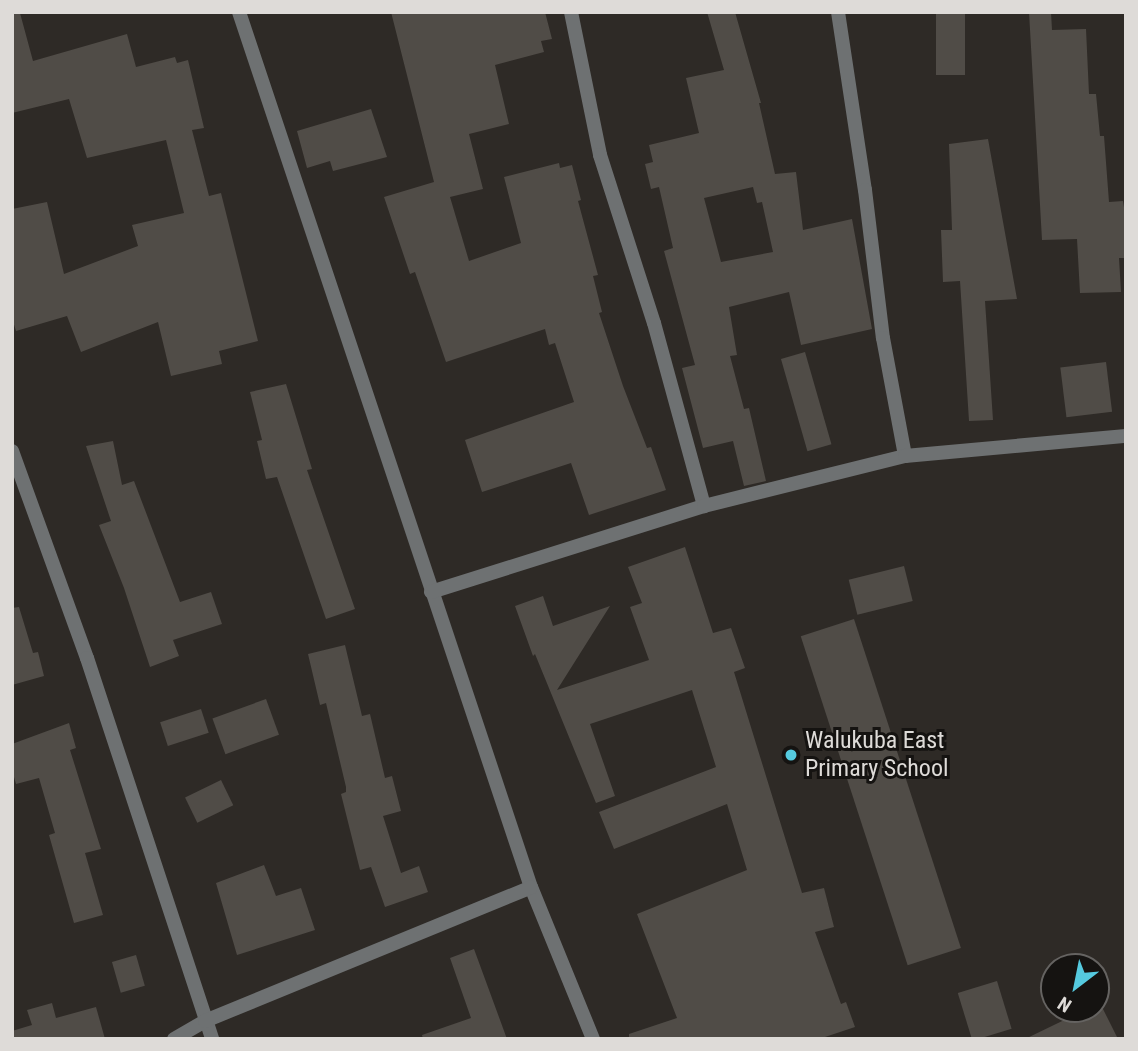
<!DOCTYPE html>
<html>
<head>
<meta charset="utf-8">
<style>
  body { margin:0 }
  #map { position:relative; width:1138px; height:1051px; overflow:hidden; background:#2e2a26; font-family:"Roboto Condensed",sans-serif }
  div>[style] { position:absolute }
  .building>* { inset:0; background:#504c47; transform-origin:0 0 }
  .street>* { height:14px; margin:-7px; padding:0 7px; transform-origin:7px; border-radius:7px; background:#6e7172 }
  .dots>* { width:19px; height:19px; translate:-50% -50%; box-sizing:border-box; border:4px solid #151311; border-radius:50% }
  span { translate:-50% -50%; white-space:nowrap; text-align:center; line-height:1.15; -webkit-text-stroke:6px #151311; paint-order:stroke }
  .poi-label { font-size:24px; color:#dedbd8 }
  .left { translate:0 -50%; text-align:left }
  .frame { position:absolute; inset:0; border:14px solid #dedbd8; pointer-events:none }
  .north { position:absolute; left:1040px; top:953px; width:70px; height:70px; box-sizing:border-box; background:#151311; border:2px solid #656361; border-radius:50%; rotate:212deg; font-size:19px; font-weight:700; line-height:28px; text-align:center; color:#dedbd8 }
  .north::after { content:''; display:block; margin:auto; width:24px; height:32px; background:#55cadf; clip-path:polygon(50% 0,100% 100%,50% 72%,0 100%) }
</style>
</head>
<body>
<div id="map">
  <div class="building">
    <i style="clip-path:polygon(391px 12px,545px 12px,552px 39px,541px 41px,544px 52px,495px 65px,509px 124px,469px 134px,483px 189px,450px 197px,469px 261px,521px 243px,504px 177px,559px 163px,560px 168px,572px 165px,581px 200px,578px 201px,598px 275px,593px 276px,602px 312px,599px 313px,623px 386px,647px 448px,651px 447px,666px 490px,589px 515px,571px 463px,482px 492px,465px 440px,574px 402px,555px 343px,549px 345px,545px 329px,446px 362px,415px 272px,410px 274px,384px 197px,434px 182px)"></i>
    <i style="clip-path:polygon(evenodd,707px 12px,735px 12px,761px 103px,759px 103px,775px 174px,796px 172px,803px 230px,852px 219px,872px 329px,801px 345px,789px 292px,729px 307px,737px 355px,730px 356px,744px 409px,749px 408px,766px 481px,744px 486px,733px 441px,703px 448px,682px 368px,695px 365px,664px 251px,673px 248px,659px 187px,651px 189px,645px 164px,653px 162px,649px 145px,699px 133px,686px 78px,724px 70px,707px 12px,753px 187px,757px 203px,762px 202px,773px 252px,721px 262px,704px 198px,753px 187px)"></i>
    <i style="left:936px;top:12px;width:29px;height:63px"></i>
    <i style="clip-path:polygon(1029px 12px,1051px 12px,1052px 30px,1086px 29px,1089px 94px,1096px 94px,1100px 136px,1104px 136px,1109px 202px,1123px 201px,1126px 220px,1126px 258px,1119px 258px,1121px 292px,1080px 293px,1077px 239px,1042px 240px)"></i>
    <i style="clip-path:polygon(20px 13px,33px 61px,127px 34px,136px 67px,175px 57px,177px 63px,188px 60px,204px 128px,192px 130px,209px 196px,221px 193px,258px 341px,219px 351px,222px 364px,171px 376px,158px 322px,81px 352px,67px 316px,16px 331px,12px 318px,12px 209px,47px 202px,64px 274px,138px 246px,132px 225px,184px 213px,166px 140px,87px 158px,69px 99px,12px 113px,12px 14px)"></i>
    <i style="clip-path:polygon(371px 109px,387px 157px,333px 171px,330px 161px,307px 168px,297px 131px)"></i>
    <i style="clip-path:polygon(988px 139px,1017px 299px,985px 301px,993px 420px,969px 421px,960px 281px,943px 282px,941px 230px,952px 230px,949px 144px)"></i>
    <i style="left:805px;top:352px;width:96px;height:25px;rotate:74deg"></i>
    <i style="left:1106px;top:362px;width:50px;height:46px;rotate:83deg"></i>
    <i style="clip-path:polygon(286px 384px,312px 469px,307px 470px,355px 609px,326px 619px,277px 477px,266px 479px,257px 441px,262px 440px,250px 392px)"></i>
    <i style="clip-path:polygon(113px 441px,122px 485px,134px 481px,180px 602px,211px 592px,222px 624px,173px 640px,179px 656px,150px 667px,124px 588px,99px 525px,111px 521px,86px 446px)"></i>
    <i style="clip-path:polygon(685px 547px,713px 633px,731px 628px,745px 668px,734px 672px,802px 893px,824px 888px,834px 927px,815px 932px,841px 1004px,846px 1002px,855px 1027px,819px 1039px,629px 1039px,629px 1034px,677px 1018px,637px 914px,747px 870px,727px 804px,614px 849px,599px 812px,716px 767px,692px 690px,590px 724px,615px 796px,596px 803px,535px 654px,533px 656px,515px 606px,543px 596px,553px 626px,610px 606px,557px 690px,649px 660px,630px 607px,642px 603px,628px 567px)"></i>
    <i style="left:904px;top:566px;width:36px;height:57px;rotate:76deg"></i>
    <i style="clip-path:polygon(19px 607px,33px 653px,38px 652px,44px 676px,12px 685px,12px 608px)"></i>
    <i style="left:854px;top:619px;width:346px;height:56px;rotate:72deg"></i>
    <i style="clip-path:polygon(345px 645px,362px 716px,370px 714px,385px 778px,392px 776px,401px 811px,383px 816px,401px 873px,419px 866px,428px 892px,385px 907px,371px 867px,360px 870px,341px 794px,346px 792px,346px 787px,326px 703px,320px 705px,308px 654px)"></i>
    <i style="left:266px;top:699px;width:38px;height:57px;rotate:70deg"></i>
    <i style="left:201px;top:709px;width:25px;height:43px;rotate:72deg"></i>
    <i style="clip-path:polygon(69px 723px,76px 748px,70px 750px,101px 849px,85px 853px,103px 915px,74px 923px,49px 835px,55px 833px,39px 778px,16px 784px,12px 770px,12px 744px)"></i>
    <i style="left:221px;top:780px;width:28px;height:40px;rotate:64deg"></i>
    <i style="clip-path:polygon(264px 865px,276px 896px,301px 888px,315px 930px,237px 955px,216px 883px)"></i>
    <i style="clip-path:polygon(474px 949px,507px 1039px,423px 1039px,422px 1035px,471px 1018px,450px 958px)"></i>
    <i style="left:136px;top:955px;width:32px;height:25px;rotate:74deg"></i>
    <i style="left:997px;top:981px;width:50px;height:41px;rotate:73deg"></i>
    <i style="clip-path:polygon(52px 1003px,56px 1018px,96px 1007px,105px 1039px,12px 1039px,12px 1031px,32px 1025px,27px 1010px)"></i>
    <i style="clip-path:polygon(1100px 1003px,1118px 1039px,1025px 1039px,1087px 1009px,1096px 1009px)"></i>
  </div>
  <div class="street">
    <i style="left:239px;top:12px;width:922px;rotate:71.55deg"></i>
    <i style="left:531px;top:887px;width:164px;rotate:67.8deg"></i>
    <i style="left:571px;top:12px;width:146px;rotate:78.5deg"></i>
    <i style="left:600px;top:155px;width:176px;rotate:72.2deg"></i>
    <i style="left:654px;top:323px;width:190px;rotate:74.7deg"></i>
    <i style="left:838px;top:12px;width:180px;rotate:81.4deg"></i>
    <i style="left:865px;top:190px;width:149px;rotate:83.1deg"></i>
    <i style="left:883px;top:338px;width:120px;rotate:79.4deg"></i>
    <i style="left:12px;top:451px;width:220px;rotate:70.1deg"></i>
    <i style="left:87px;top:658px;width:401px;rotate:71.8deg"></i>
    <i style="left:431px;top:592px;width:286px;rotate:-17.5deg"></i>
    <i style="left:704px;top:506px;width:207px;rotate:-14deg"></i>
    <i style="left:905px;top:456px;width:222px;rotate:-5.2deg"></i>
    <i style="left:174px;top:1039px;width:36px;rotate:-30deg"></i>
    <i style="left:205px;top:1021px;width:352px;rotate:-22.3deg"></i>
  </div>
  <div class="dots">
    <i style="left:791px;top:755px;background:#55cadf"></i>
  </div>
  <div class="poi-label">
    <span class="left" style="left:805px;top:755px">Walukuba East<br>Primary School</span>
  </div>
  <div class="frame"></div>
  <div class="north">N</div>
</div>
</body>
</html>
